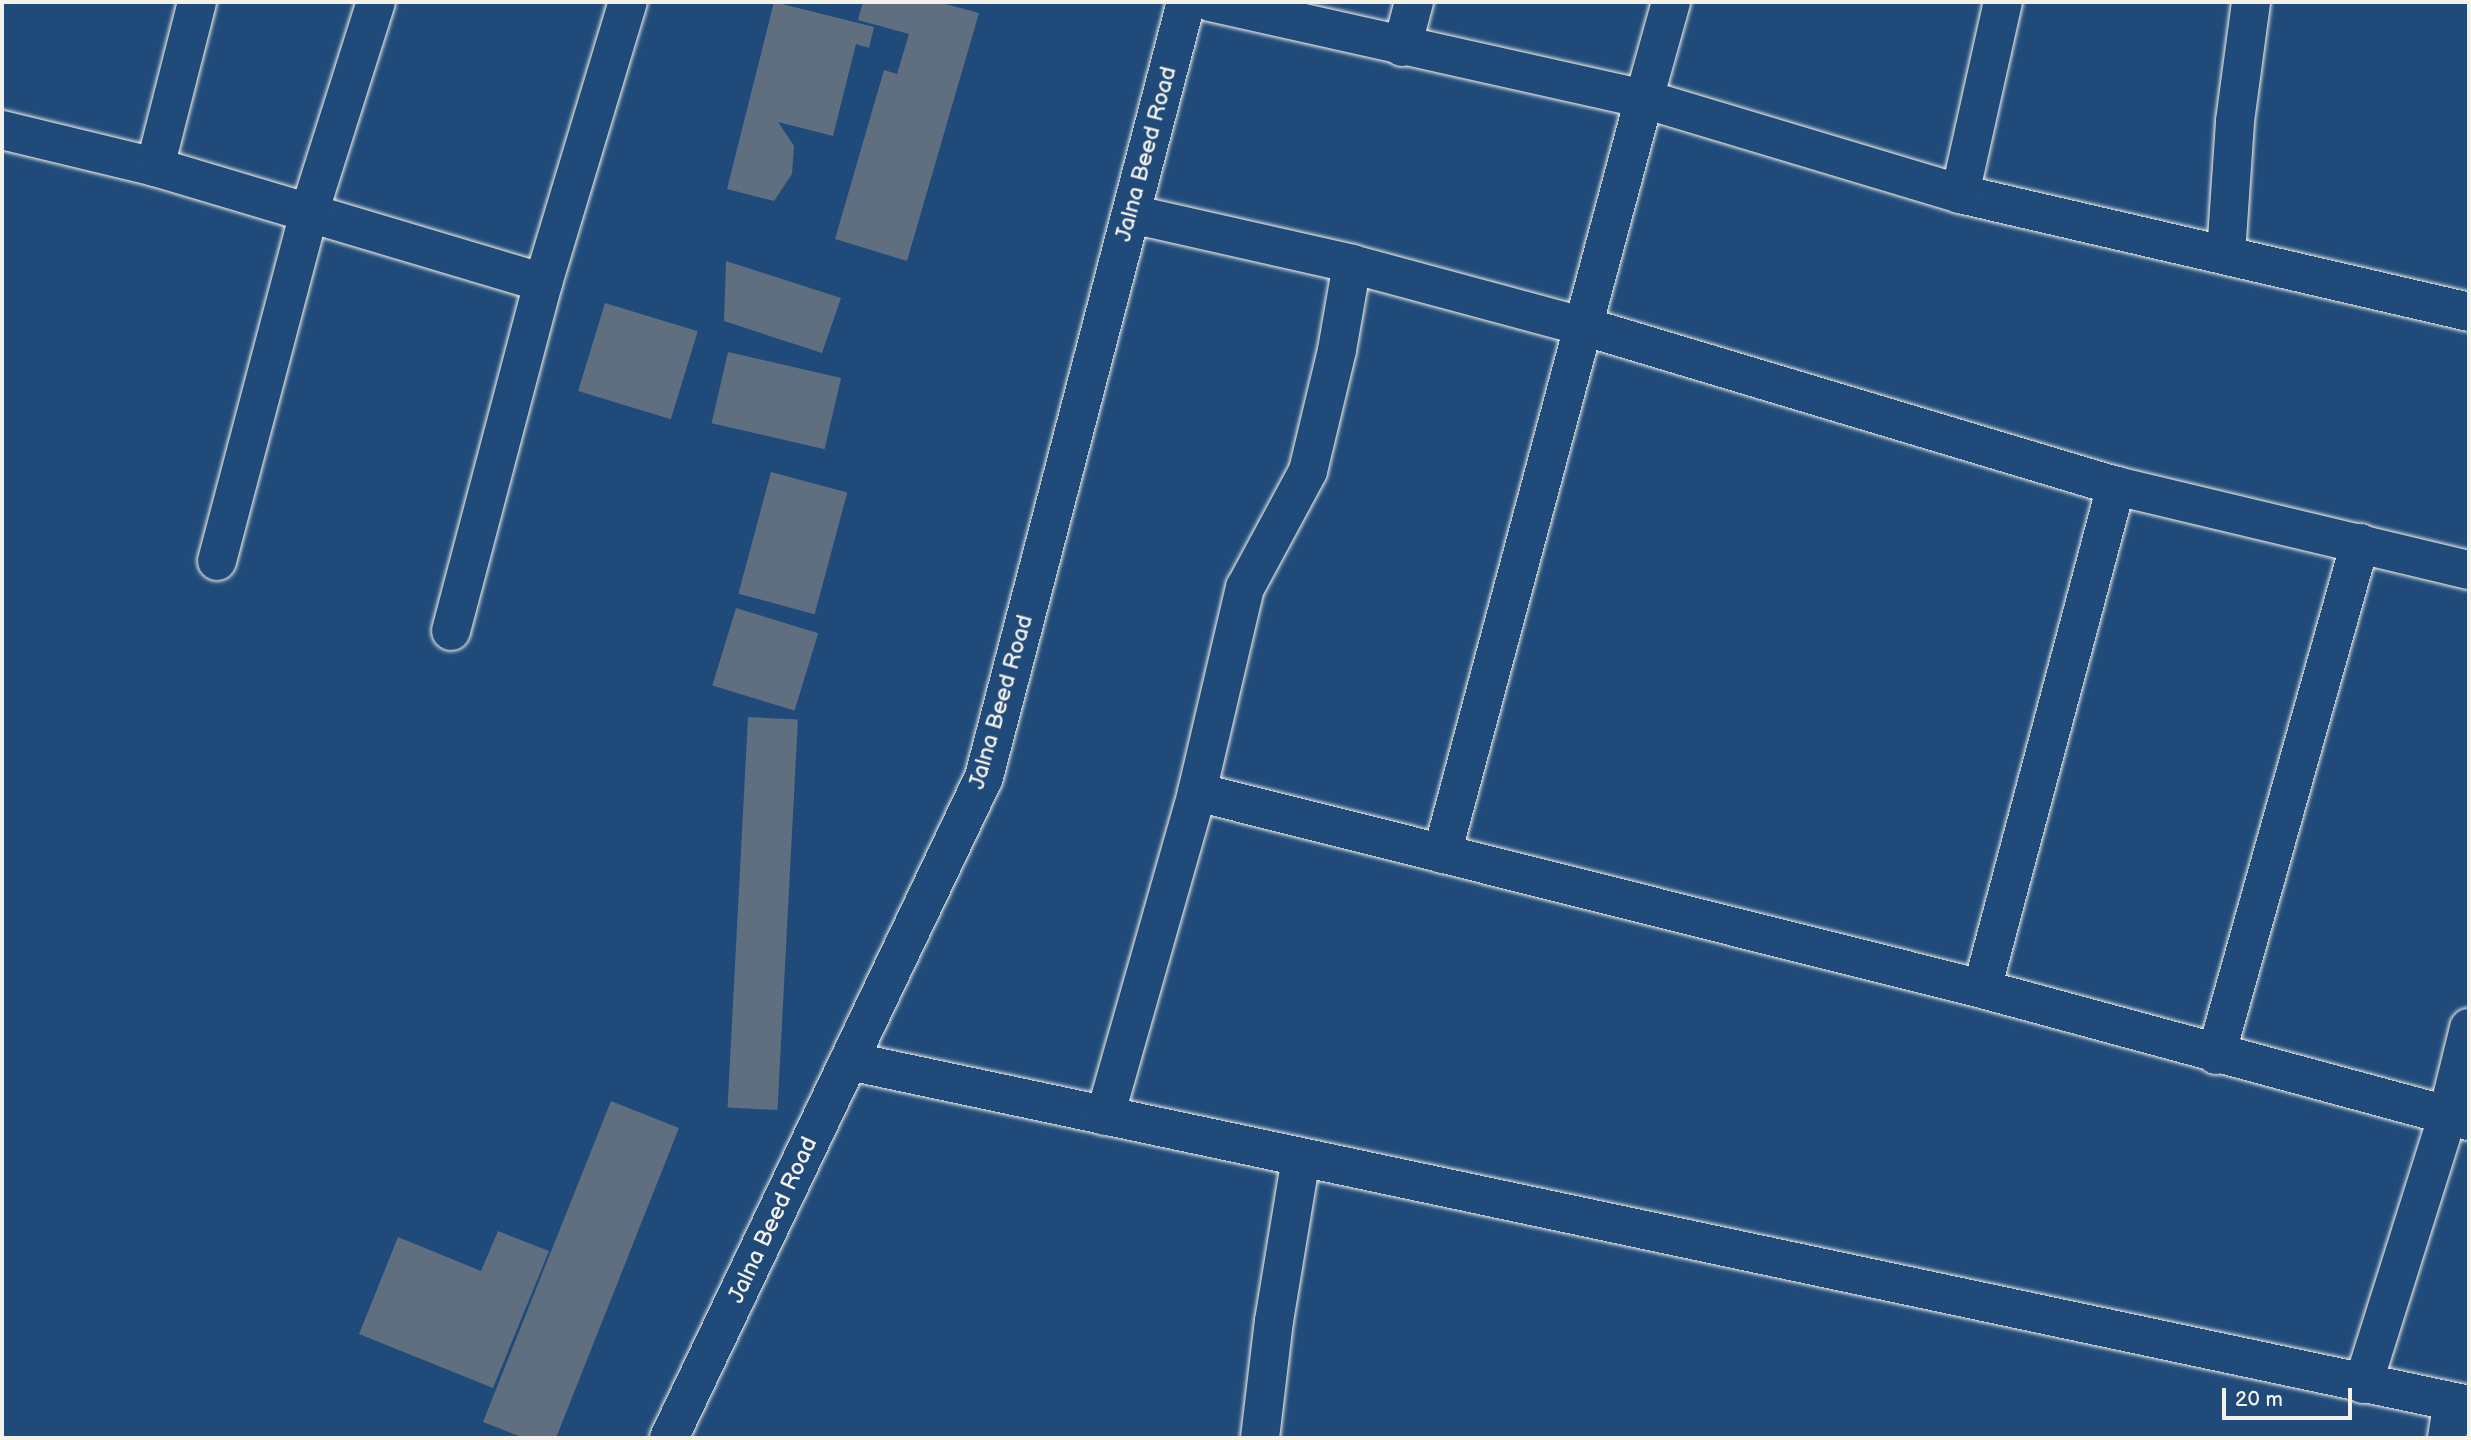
<!DOCTYPE html>
<html>
<head>
<meta charset="utf-8">
<style>
  body { margin:0 }
  #map { position:relative; width:2471px; height:1440px; overflow:hidden; background:#1f4a7a; font-family:"Balsamiq Sans",sans-serif }
  div>[style] { position:absolute }
  .building>* { inset:0; background:#5f6f7f; transform-origin:0 0 }
  .roads { filter:drop-shadow(0 0 2px #f4f1e8) drop-shadow(0 0 2px #f4f1e8) }
  .minor>* { height:38px; margin:-19px; padding:0 19px; transform-origin:19px; border-radius:19px; background:#1f4a7a }
  .major>* { height:38px; margin:-19px; padding:0 19px; transform-origin:19px; border-radius:19px; background:#1f4a7a }
  span { translate:-50% -50%; white-space:nowrap; text-align:center; line-height:1.15; -webkit-text-stroke:5px #1f4a7a; paint-order:stroke }
  .street-label { font-size:23px; color:#f4f1e8 }
  .frame { position:absolute; inset:0; border:4px solid #f4f1e8; pointer-events:none }
  .scale { position:absolute; left:2222px; top:1388px; width:130px; height:32px; box-sizing:border-box; border:4px solid #f4f1e8; border-top:0; padding-left:9px; font-size:21px; line-height:24px; white-space:nowrap; color:#f4f1e8; -webkit-text-stroke:5px #1f4a7a; paint-order:stroke }
</style>
</head>
<body>
<div id="map">
  <div class="building">
    <i style="clip-path:polygon(774px 2px,874px 27px,869px 48px,856px 44px,833px 136px,778px 122px,794px 146px,792px 174px,774px 201px,727px 189px)"></i>
    <i style="clip-path:polygon(863px 2px,938px 2px,979px 13px,907px 261px,835px 239px,884px 70px,897px 74px,909px 34px,858px 20px)"></i>
    <i style="clip-path:polygon(726px 261px,841px 298px,822px 353px,724px 321px)"></i>
    <i style="left:605px;top:303px;width:97px;height:92px;rotate:17deg"></i>
    <i style="left:728px;top:352px;width:116px;height:73px;rotate:13deg"></i>
    <i style="left:771px;top:472px;width:79px;height:126px;rotate:15deg"></i>
    <i style="left:736px;top:608px;width:86px;height:81px;rotate:17deg"></i>
    <i style="left:748px;top:717px;width:50px;height:391px;rotate:3deg"></i>
    <i style="clip-path:polygon(611px 1101px,679px 1128px,556px 1438px,524px 1438px,483px 1422px)"></i>
    <i style="clip-path:polygon(498px 1231px,549px 1251px,493px 1388px,359px 1334px,398px 1237px,481px 1271px)"></i>
  </div>
  <div class="roads">
    <div class="minor">
      <i style="left:1210px;top:2px;width:445px;rotate:12.6deg"></i>
      <i style="left:1644px;top:99px;width:101px;rotate:-74.4deg"></i>
      <i style="left:1402px;top:47px;width:47px;rotate:-75.1deg"></i>
      <i style="left:2px;top:130px;width:157px;rotate:13.6deg"></i>
      <i style="left:155px;top:167px;width:405px;rotate:16.6deg"></i>
      <i style="left:543px;top:283px;width:294px;rotate:-73.2deg"></i>
      <i style="left:155px;top:167px;width:170px;rotate:-75.7deg"></i>
      <i style="left:1960px;top:194px;width:522px;rotate:13.05deg"></i>
      <i style="left:1131px;top:214px;width:227px;rotate:12.7deg"></i>
      <i style="left:1352px;top:264px;width:242px;rotate:15.1deg"></i>
      <i style="left:1586px;top:327px;width:553px;rotate:16.7deg"></i>
      <i style="left:2116px;top:486px;width:363px;rotate:13.4deg"></i>
      <i style="left:2226px;top:254px;width:133px;rotate:-86.1deg"></i>
      <i style="left:2235px;top:121px;width:120px;rotate:-82.3deg"></i>
      <i style="left:217px;top:561px;width:360px;rotate:-75.2deg"></i>
      <i style="left:309px;top:213px;width:221px;rotate:-72.4deg"></i>
      <i style="left:451px;top:631px;width:360px;rotate:-75.2deg"></i>
      <i style="left:1197px;top:792px;width:210px;rotate:-76.8deg"></i>
      <i style="left:1245px;top:588px;width:133px;rotate:-61.7deg"></i>
      <i style="left:1308px;top:471px;width:124px;rotate:-76.5deg"></i>
      <i style="left:1337px;top:350px;width:87px;rotate:-80.1deg"></i>
      <i style="left:1442px;top:854px;width:782px;rotate:-75.02deg"></i>
      <i style="left:1644px;top:99px;width:330px;rotate:16.7deg"></i>
      <i style="left:1960px;top:194px;width:197px;rotate:-77.4deg"></i>
      <i style="left:1982px;top:989px;width:521px;rotate:-75.08deg"></i>
      <i style="left:2216px;top:1055px;width:532px;rotate:-74.29deg"></i>
      <i style="left:849px;top:1061px;width:1656px;rotate:11.99deg"></i>
      <i style="left:1105px;top:1116px;width:337px;rotate:-74.1deg"></i>
      <i style="left:1197px;top:792px;width:809px;rotate:14.09deg"></i>
      <i style="left:1982px;top:989px;width:505px;rotate:15.17deg"></i>
      <i style="left:2363px;top:1384px;width:280px;rotate:-72.5deg"></i>
      <i style="left:2447px;top:1117px;width:92px;rotate:-76.1deg"></i>
      <i style="left:1260px;top:1438px;width:118px;rotate:-83.2deg"></i>
      <i style="left:1274px;top:1321px;width:165px;rotate:-80.6deg"></i>
      <i style="left:2447px;top:1438px;width:36px;rotate:-81deg"></i>
    </div>
    <div class="major">
      <i style="left:669px;top:1438px;width:732px;rotate:-64.52deg"></i>
      <i style="left:984px;top:777px;width:801px;rotate:-75.39deg"></i>
    </div>
  </div>
  <div class="street-label">
    <span style="left:1146px;top:154px;rotate:-75deg">Jalna Beed Road</span>
    <span style="left:1001px;top:702px;rotate:-74deg">Jalna Beed Road</span>
    <span style="left:773px;top:1220px;rotate:-65deg">Jalna Beed Road</span>
  </div>
  <div class="frame"></div>
  <div class="scale">20 m</div>
</div>
</body>
</html>
